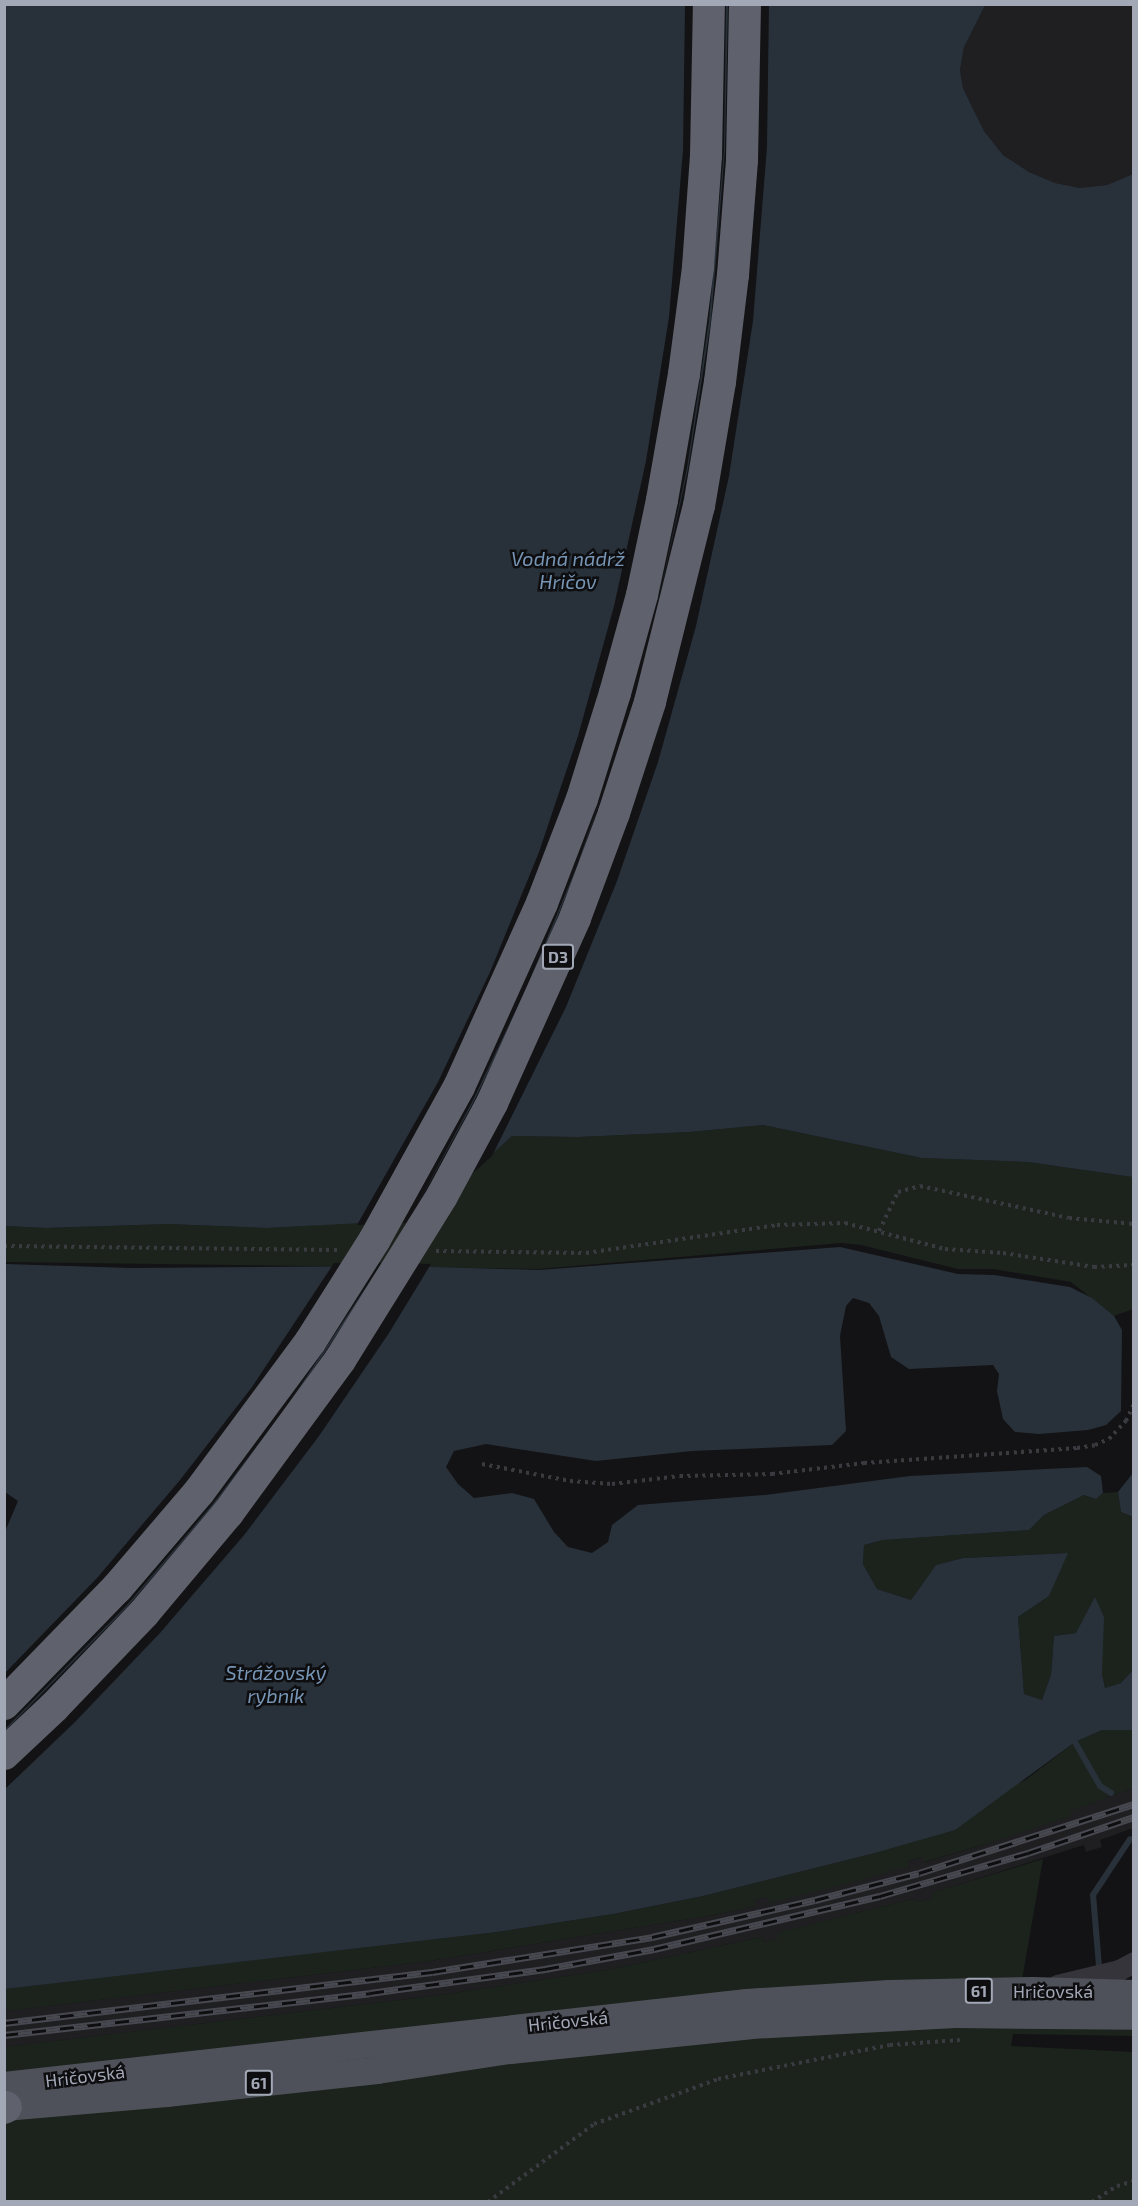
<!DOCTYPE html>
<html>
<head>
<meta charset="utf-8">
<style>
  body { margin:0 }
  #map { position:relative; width:1138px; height:2206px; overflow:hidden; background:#131315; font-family:"Exo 2",sans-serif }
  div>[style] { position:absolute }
  .built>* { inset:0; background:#1f1f22 }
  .green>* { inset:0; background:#1b231c }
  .water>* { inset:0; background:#28313a }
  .pier>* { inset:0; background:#131315 }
  .stream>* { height:6px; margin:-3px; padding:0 3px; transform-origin:3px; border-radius:3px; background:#28313a }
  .path>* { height:4px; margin-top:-2px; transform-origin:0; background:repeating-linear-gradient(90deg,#3a3b41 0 3px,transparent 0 7.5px) }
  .minor>* { height:21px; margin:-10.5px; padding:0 10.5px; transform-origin:10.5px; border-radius:10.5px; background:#34343a }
  .major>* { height:27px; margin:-13.5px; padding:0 13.5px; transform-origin:13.5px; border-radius:13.5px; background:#4f515a }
  .highway>* { height:32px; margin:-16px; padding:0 16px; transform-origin:16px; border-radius:16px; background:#5f626c }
  .rail>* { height:7px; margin-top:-3.5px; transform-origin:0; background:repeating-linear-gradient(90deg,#0e0e10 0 14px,#474850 0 28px); box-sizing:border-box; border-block:2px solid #474850 }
  .highway-bridge>* { height:32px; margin:-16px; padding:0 16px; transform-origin:16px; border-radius:16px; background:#5f626c }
  span { translate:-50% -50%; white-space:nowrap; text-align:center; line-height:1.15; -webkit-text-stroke:5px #0e0e10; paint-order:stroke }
  .shield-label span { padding:2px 4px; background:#0e0e10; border:2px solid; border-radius:4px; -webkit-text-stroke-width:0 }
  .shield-label { font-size:16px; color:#a3a8b7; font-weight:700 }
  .street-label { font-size:18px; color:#a3a8b7 }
  .water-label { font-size:20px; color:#7795b5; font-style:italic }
  .frame { position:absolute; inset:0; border:6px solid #a3a8b7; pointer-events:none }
</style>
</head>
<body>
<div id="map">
  <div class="built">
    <i style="clip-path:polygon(985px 5px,1133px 5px,1133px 174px,1107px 185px,1081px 188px,1055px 183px,1029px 172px,1003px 155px,984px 131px,973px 109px,963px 88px,960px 70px,964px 47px,971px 27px)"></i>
    <i style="clip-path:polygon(1133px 1788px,1133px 1828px,1100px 1840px,1102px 1847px,1086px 1852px,1084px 1845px,933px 1893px,934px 1898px,919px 1902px,912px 1899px,778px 1933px,779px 1939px,763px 1942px,762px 1937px,607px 1970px,433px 1996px,5px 2047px,4px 2011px,430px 1961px,714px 1915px,754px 1906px,753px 1900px,910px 1866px,908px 1861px,923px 1857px,925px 1862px,989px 1843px,1071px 1815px,1069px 1811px)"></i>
  </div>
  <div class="green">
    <i style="clip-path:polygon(763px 1125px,922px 1158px,1028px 1162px,1133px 1177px,1133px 1309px,1114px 1316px,1071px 1282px,993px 1269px,958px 1269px,861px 1245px,841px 1243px,539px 1269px,5px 1262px,4px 1226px,46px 1228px,168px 1224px,267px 1228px,363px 1222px,462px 1178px,512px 1136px,578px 1137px,690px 1132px)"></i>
    <i style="clip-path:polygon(1118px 1492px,1121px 1512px,1133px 1517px,1133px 1670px,1121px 1683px,1105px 1688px,1102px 1674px,1076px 1633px,1054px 1636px,1051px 1676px,1042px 1700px,1024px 1694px,1018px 1617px,1049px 1596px,1067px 1553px,963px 1558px,936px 1565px,911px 1600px,877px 1589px,863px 1564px,864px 1545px,883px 1540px,1029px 1530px,1044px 1515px,1084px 1495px,1096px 1499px,1103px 1493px)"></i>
    <i style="clip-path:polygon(1102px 1730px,1133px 1730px,1133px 1788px,1070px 1811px,1071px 1816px,989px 1843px,924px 1862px,922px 1857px,908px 1861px,910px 1866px,830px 1888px,770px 1903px,768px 1897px,754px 1900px,755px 1906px,714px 1915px,430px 1961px,5px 2011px,4px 1989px,497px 1932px,613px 1914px,703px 1896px,871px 1854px,1027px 1779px,1075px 1742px)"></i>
    <i style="clip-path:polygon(1043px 1859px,1014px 2026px,1133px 2028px,1133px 2036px,1013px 2034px,1011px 2046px,1133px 2052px,1133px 2201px,5px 2201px,4px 2047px,433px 1996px,607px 1970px,762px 1937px,763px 1942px,778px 1939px,777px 1933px,912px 1899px,919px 1902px,933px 1898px,932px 1893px)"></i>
  </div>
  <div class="water">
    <i style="clip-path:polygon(4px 5px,985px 5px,964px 47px,960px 70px,963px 88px,973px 109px,984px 131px,1003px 155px,1029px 172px,1055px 183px,1080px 188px,1107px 185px,1133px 174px,1133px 1177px,1028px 1162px,922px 1158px,763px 1125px,690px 1132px,578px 1137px,512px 1136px,418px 1220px,267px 1228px,168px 1224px,46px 1228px,5px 1226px)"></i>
    <i style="clip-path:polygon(840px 1247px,958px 1274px,994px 1275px,1070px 1287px,1092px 1298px,1114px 1316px,1122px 1330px,1121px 1411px,1106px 1425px,1088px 1430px,1039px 1434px,1015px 1432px,1003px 1419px,997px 1391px,999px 1374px,993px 1365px,909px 1369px,891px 1357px,879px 1316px,869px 1303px,853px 1298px,846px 1306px,840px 1336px,846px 1431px,832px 1445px,692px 1451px,596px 1461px,486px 1444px,454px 1451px,446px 1467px,458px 1484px,474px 1498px,512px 1493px,534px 1499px,554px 1532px,568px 1547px,592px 1553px,608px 1542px,612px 1525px,638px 1505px,765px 1495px,910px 1476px,1087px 1467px,1101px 1476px,1103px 1493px,1096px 1499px,1084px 1495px,1044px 1515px,1029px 1530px,883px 1540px,864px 1545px,863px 1564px,877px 1589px,911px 1600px,936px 1565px,963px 1558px,1068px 1553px,1049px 1596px,1018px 1617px,1024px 1694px,1042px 1700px,1051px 1675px,1054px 1636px,1076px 1633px,1095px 1597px,1104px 1617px,1102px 1674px,1105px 1688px,1121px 1683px,1133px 1670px,1133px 1730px,1102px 1730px,1075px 1742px,955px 1830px,871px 1854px,703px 1896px,613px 1914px,497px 1932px,5px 1989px,4px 1534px,18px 1501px,5px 1492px,5px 1264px,131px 1268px,399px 1266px,539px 1270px)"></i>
    <i style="clip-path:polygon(1133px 1473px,1133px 1517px,1121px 1512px,1118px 1492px)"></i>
  </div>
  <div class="pier">
    <i style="clip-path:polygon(685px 5px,726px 5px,724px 150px,709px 320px,687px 468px,659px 598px,688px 469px,711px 320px,725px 150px,728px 5px,769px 5px,767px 147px,753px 321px,729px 476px,696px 626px,658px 762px,617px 881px,566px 1007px,492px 1156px,464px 1181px,413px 1213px,474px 1101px,528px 990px,578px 866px,603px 791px,577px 866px,526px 989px,473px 1100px,413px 1213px,406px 1223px,357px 1225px,438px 1082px,490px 972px,539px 852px,578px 736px,614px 606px,646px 461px,669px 317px,683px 150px)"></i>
    <i style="clip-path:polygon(334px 1263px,382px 1263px,285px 1409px,212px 1505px,127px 1605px,5px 1729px,5px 1673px,97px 1578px,180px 1480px,252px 1387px)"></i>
    <i style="clip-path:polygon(399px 1263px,431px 1264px,389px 1333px,319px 1436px,245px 1534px,160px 1633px,75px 1722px,5px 1789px,5px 1731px,128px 1606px,213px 1506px,286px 1410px,354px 1309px)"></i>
  </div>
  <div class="stream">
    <i style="left:1075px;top:1742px;width:51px;rotate:60.4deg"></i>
    <i style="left:1100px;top:1786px;width:13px;rotate:32deg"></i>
    <i style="left:1099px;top:1966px;width:71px;rotate:-94.8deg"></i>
    <i style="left:1093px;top:1895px;width:67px;rotate:-56.5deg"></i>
  </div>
  <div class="path">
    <i style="left:879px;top:1231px;width:43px;rotate:-64deg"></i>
    <i style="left:898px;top:1192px;width:23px;rotate:-15deg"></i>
    <i style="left:920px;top:1186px;width:152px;rotate:12.1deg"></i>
    <i style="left:1069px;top:1218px;width:65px;rotate:5.3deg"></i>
    <i style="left:4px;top:1246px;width:334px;rotate:0.7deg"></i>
    <i style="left:436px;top:1251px;width:150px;rotate:0.8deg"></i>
    <i style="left:586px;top:1253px;width:193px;rotate:-8.3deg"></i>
    <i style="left:777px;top:1225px;width:68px;rotate:-1.7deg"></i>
    <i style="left:845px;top:1223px;width:103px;rotate:14.6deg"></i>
    <i style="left:945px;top:1249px;width:58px;rotate:3.9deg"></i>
    <i style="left:1003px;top:1253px;width:92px;rotate:8.7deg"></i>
    <i style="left:1094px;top:1267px;width:40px;rotate:-2.9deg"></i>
    <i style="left:482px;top:1464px;width:90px;rotate:10.9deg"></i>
    <i style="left:570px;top:1481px;width:42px;rotate:4.1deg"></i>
    <i style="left:612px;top:1484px;width:68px;rotate:-6.7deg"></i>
    <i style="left:680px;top:1476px;width:92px;rotate:-1.2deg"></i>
    <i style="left:772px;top:1474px;width:93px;rotate:-6.8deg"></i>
    <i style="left:864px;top:1463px;width:214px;rotate:-4deg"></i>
    <i style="left:1077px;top:1448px;width:18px;rotate:-9deg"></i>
    <i style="left:1095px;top:1445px;width:15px;rotate:-23deg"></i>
    <i style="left:1109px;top:1439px;width:25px;rotate:-47deg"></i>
    <i style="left:1126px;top:1421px;width:19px;rotate:-65deg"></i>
    <i style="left:488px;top:2202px;width:132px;rotate:-36.3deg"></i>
    <i style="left:594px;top:2124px;width:132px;rotate:-19.9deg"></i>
    <i style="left:718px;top:2079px;width:175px;rotate:-11.2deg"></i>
    <i style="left:890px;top:2045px;width:70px;rotate:-4.1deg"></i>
    <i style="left:1092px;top:2202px;width:30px;rotate:-33deg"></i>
    <i style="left:1117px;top:2186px;width:18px;rotate:-16deg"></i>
  </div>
  <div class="minor">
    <i style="left:1057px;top:1985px;width:64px;rotate:-13.6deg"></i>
    <i style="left:1119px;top:1970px;width:17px;rotate:-28deg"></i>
  </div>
  <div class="major">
    <i style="left:4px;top:2085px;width:747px;rotate:-6.38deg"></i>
    <i style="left:746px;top:2002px;width:143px;rotate:-3.6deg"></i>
    <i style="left:889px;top:1993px;width:143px;rotate:-1.2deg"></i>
    <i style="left:1032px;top:1990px;width:102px;rotate:1.7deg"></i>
    <i style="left:4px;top:2107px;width:163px;rotate:-4.9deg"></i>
    <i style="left:166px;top:2093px;width:212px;rotate:-6.2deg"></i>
    <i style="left:377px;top:2070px;width:134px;rotate:-8.6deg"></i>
    <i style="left:510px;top:2050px;width:241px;rotate:-5.9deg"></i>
    <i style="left:750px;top:2025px;width:205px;rotate:-3.1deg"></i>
    <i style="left:955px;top:2014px;width:179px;rotate:0.6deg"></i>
  </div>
  <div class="highway">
    <i style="left:4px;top:2108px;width:2px;rotate:-27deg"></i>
  </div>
  <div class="rail">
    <i style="left:4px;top:2023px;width:431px;rotate:-6.8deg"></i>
    <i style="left:432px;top:1972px;width:223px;rotate:-9deg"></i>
    <i style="left:652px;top:1937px;width:167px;rotate:-12.8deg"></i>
    <i style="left:815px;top:1900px;width:107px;rotate:-14.6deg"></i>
    <i style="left:919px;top:1873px;width:226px;rotate:-17.8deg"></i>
    <i style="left:4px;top:2035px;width:368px;rotate:-6.5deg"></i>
    <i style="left:370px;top:1993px;width:177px;rotate:-7.8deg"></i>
    <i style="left:545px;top:1969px;width:111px;rotate:-10.4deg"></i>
    <i style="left:654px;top:1949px;width:232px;rotate:-13.2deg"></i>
    <i style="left:880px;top:1896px;width:154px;rotate:-16.2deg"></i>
    <i style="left:1028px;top:1853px;width:112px;rotate:-18.8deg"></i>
  </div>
  <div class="highway-bridge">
    <i style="left:4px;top:1704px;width:162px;rotate:-45.8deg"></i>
    <i style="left:117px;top:1588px;width:126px;rotate:-49.5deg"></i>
    <i style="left:199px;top:1492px;width:187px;rotate:-53.5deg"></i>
    <i style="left:310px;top:1342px;width:122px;rotate:-57.7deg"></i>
    <i style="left:375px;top:1239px;width:174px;rotate:-61.1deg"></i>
    <i style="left:459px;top:1087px;width:202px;rotate:-65.7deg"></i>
    <i style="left:542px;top:903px;width:111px;rotate:-69deg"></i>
    <i style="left:582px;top:799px;width:111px;rotate:-72.7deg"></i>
    <i style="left:615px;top:693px;width:102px;rotate:-74.6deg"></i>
    <i style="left:642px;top:595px;width:97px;rotate:-78.1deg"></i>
    <i style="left:662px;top:500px;width:128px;rotate:-80.1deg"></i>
    <i style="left:684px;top:374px;width:108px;rotate:-82.5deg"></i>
    <i style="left:698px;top:267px;width:111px;rotate:-85.9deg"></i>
    <i style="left:706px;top:156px;width:152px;rotate:-88.9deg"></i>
    <i style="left:4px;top:1754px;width:69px;rotate:-43.2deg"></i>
    <i style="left:54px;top:1707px;width:130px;rotate:-46.2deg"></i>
    <i style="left:144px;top:1613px;width:131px;rotate:-50deg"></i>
    <i style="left:228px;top:1513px;width:190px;rotate:-53.8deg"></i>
    <i style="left:340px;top:1360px;width:193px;rotate:-58.1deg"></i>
    <i style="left:442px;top:1196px;width:106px;rotate:-61.7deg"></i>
    <i style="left:492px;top:1103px;width:203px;rotate:-65.8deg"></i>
    <i style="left:575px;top:918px;width:112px;rotate:-69.6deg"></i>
    <i style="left:614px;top:813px;width:117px;rotate:-72deg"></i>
    <i style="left:650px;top:702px;width:202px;rotate:-76deg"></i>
    <i style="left:699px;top:506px;width:126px;rotate:-80.4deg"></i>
    <i style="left:720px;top:382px;width:108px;rotate:-83.1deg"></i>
    <i style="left:733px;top:275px;width:115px;rotate:-85.5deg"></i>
    <i style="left:742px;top:160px;width:156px;rotate:-88.9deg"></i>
  </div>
  <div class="shield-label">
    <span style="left:558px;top:957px">D3</span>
    <span style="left:979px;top:1991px">61</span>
    <span style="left:259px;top:2083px">61</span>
  </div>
  <div class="street-label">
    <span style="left:1053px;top:1991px">Hričovská</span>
    <span style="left:568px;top:2021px;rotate:-6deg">Hričovská</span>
    <span style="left:85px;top:2076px;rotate:-7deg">Hričovská</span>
  </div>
  <div class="water-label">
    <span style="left:568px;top:570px">Vodná nádrž<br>Hričov</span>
    <span style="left:276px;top:1684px">Strážovský<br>rybník</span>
  </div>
  <div class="frame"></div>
</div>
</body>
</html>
